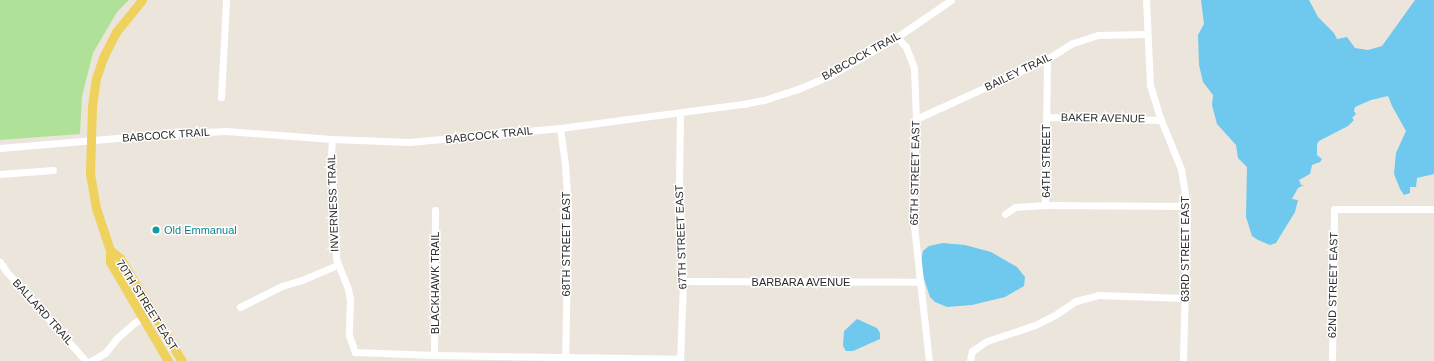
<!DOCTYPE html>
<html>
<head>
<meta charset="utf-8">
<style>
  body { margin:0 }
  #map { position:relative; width:1434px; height:361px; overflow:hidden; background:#ece5dc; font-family:Helvetica,sans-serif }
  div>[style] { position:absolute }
  .green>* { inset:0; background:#afe298 }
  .water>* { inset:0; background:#6fc8ed }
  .minor>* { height:7px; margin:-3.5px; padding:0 3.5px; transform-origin:3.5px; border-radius:3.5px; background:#fff }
  .major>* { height:9px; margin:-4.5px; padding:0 4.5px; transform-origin:4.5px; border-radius:4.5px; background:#efd15d }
  .dots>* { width:11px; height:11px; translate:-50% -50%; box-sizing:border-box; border:2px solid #fff; border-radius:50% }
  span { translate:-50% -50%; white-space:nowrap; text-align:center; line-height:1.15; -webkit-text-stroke:3px #fff; paint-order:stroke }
  .street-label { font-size:11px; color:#2a2a2a }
  .culture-label { font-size:11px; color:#0d838f }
  .left { translate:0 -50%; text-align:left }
</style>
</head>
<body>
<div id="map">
  <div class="green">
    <i style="clip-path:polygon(0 0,129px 0,117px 12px,93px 53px,82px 96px,80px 134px,0 140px)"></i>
  </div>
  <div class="water">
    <i style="clip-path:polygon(1201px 0,1309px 0,1318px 17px,1334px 33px,1337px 39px,1347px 37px,1355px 48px,1368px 50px,1382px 46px,1415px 0,1434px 0,1434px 174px,1417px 178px,1416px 187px,1410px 187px,1410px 193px,1404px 195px,1400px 189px,1394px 174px,1396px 153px,1406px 131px,1392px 106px,1388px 96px,1371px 100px,1355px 107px,1354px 111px,1356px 114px,1352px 118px,1354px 120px,1348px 126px,1319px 141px,1317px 144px,1317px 155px,1322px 159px,1320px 162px,1312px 165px,1310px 174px,1299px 180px,1301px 185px,1304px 185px,1298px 188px,1292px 199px,1298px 200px,1295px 212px,1276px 243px,1270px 245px,1258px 240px,1252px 236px,1246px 217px,1247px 167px,1238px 158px,1236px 145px,1217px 124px,1212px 105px,1213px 95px,1203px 82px,1199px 65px,1198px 35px,1204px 24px)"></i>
    <i style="clip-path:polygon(943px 243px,965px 245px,991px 252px,1017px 267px,1025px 277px,1024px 286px,1005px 297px,972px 305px,947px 307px,935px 302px,930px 297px,920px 267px,923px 251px,929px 246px)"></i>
    <i style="clip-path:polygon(857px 319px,877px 328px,880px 333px,880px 339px,853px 351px,846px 351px,843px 346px,844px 331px)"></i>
  </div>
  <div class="minor">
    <i style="left:1146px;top:0;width:85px;rotate:87.3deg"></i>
    <i style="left:1150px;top:85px;width:37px;rotate:73deg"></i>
    <i style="left:1161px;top:120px;width:53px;rotate:67.8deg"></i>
    <i style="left:1181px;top:169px;width:37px;rotate:81deg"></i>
    <i style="left:1187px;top:206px;width:155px;rotate:91.5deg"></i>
    <i style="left:897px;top:37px;width:13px;rotate:48deg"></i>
    <i style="left:906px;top:47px;width:22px;rotate:69deg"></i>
    <i style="left:914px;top:68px;width:51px;rotate:87.8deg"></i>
    <i style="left:916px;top:119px;width:98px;rotate:91.8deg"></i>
    <i style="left:913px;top:217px;width:145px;rotate:83.7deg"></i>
    <i style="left:221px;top:97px;width:97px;rotate:-87deg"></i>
    <i style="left:680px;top:113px;width:71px;rotate:90.8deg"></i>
    <i style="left:679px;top:184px;width:97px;rotate:87.6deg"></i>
    <i style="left:683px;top:281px;width:80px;rotate:92.1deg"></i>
    <i style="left:1046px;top:117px;width:115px;rotate:1.5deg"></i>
    <i style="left:916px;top:119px;width:144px;rotate:-24.6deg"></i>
    <i style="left:1047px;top:59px;width:31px;rotate:-32deg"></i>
    <i style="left:1073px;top:43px;width:26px;rotate:-18deg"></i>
    <i style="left:1098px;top:35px;width:48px;rotate:-1.2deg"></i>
    <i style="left:560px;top:128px;width:37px;rotate:82deg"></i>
    <i style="left:565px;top:165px;width:44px;rotate:86.1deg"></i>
    <i style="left:568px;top:209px;width:152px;rotate:91.1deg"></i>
    <i style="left:332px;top:139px;width:30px;rotate:94deg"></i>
    <i style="left:330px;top:169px;width:25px;rotate:81deg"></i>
    <i style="left:334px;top:194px;width:65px;rotate:88.2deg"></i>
    <i style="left:336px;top:259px;width:32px;rotate:68deg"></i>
    <i style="left:348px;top:289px;width:10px;rotate:79deg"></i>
    <i style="left:350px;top:299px;width:36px;rotate:92deg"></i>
    <i style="left:349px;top:335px;width:18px;rotate:71deg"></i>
    <i style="left:355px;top:352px;width:79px;rotate:2.2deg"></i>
    <i style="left:434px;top:355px;width:246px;rotate:0.9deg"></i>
    <i style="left:0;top:148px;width:165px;rotate:-4.9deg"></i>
    <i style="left:164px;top:134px;width:62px;rotate:-2.8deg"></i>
    <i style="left:226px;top:131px;width:106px;rotate:4.3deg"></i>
    <i style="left:332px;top:139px;width:77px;rotate:2.2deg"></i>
    <i style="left:409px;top:142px;width:152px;rotate:-5.3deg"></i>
    <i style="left:560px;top:128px;width:185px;rotate:-7.5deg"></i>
    <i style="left:743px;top:104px;width:21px;rotate:-11deg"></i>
    <i style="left:764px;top:100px;width:36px;rotate:-18deg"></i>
    <i style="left:798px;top:89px;width:36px;rotate:-23deg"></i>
    <i style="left:831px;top:75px;width:76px;rotate:-29.9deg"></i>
    <i style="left:897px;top:37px;width:65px;rotate:-34.4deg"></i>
    <i style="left:0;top:174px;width:53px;rotate:-4.3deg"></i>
    <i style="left:1045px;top:205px;width:146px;rotate:-89.2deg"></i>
    <i style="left:1005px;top:214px;width:12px;rotate:-35deg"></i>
    <i style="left:1015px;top:207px;width:30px;rotate:-4deg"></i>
    <i style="left:1045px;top:205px;width:142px;rotate:0.4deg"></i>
    <i style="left:0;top:262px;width:11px;rotate:56deg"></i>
    <i style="left:6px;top:271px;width:120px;rotate:48.4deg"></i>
    <i style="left:683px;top:281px;width:236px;rotate:0.2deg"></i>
    <i style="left:240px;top:307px;width:47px;rotate:-26.6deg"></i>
    <i style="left:282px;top:286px;width:21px;rotate:-17deg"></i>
    <i style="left:302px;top:280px;width:38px;rotate:-23deg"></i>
    <i style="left:434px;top:355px;width:145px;rotate:-89.6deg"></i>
    <i style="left:91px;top:361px;width:16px;rotate:-30deg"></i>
    <i style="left:105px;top:353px;width:19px;rotate:-51deg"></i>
    <i style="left:117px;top:338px;width:23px;rotate:-41deg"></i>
    <i style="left:134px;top:323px;width:11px;rotate:-27deg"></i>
    <i style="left:970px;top:361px;width:10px;rotate:-79deg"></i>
    <i style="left:972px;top:351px;width:18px;rotate:-34deg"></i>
    <i style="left:987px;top:341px;width:51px;rotate:-18.4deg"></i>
    <i style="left:1035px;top:325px;width:22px;rotate:-27deg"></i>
    <i style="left:1055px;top:315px;width:25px;rotate:-34deg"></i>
    <i style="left:1076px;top:301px;width:23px;rotate:-15deg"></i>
    <i style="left:1098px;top:295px;width:87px;rotate:2deg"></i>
    <i style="left:1332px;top:361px;width:152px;rotate:-89.2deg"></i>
    <i style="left:1334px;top:209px;width:100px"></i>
  </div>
  <div class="major">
    <i style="left:142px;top:0;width:41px;rotate:129.1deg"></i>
    <i style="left:116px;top:32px;width:29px;rotate:117deg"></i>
    <i style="left:103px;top:58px;width:21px;rotate:109deg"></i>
    <i style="left:96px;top:78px;width:28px;rotate:98deg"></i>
    <i style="left:92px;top:106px;width:68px;rotate:91.7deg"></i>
    <i style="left:90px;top:174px;width:35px;rotate:80deg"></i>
    <i style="left:96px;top:208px;width:44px;rotate:71.6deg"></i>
    <i style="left:110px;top:250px;width:12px;rotate:90deg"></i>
    <i style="left:110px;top:262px;width:115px;rotate:59.6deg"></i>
    <i style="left:110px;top:250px;width:13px;rotate:39deg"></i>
    <i style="left:120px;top:258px;width:120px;rotate:59deg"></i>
  </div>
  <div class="dots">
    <i style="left:156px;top:230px;background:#0f9aa8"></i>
  </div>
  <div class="street-label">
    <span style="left:861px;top:56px;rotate:-29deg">BABCOCK TRAIL</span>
    <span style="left:1018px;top:72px;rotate:-26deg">BAILEY TRAIL</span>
    <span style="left:1103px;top:118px;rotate:1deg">BAKER AVENUE</span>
    <span style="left:166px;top:135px;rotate:-4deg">BABCOCK TRAIL</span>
    <span style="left:489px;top:135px;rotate:-6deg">BABCOCK TRAIL</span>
    <span style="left:1046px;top:161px;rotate:-90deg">64TH STREET</span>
    <span style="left:915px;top:173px;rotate:-89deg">65TH STREET EAST</span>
    <span style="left:333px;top:203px;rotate:-92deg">INVERNESS TRAIL</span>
    <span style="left:681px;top:237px;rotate:-92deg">67TH STREET EAST</span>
    <span style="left:566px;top:244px;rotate:-90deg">68TH STREET EAST</span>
    <span style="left:1185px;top:249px;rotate:-90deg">63RD STREET EAST</span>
    <span style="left:801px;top:282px">BARBARA AVENUE</span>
    <span style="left:435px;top:283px;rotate:-90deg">BLACKHAWK TRAIL</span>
    <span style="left:1333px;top:285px;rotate:-89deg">62ND STREET EAST</span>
    <span style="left:147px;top:305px;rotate:58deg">70TH STREET EAST</span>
    <span style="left:43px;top:312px;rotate:48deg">BALLARD TRAIL</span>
  </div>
  <div class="culture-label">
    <span class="left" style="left:164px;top:230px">Old Emmanual</span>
  </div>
</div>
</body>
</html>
